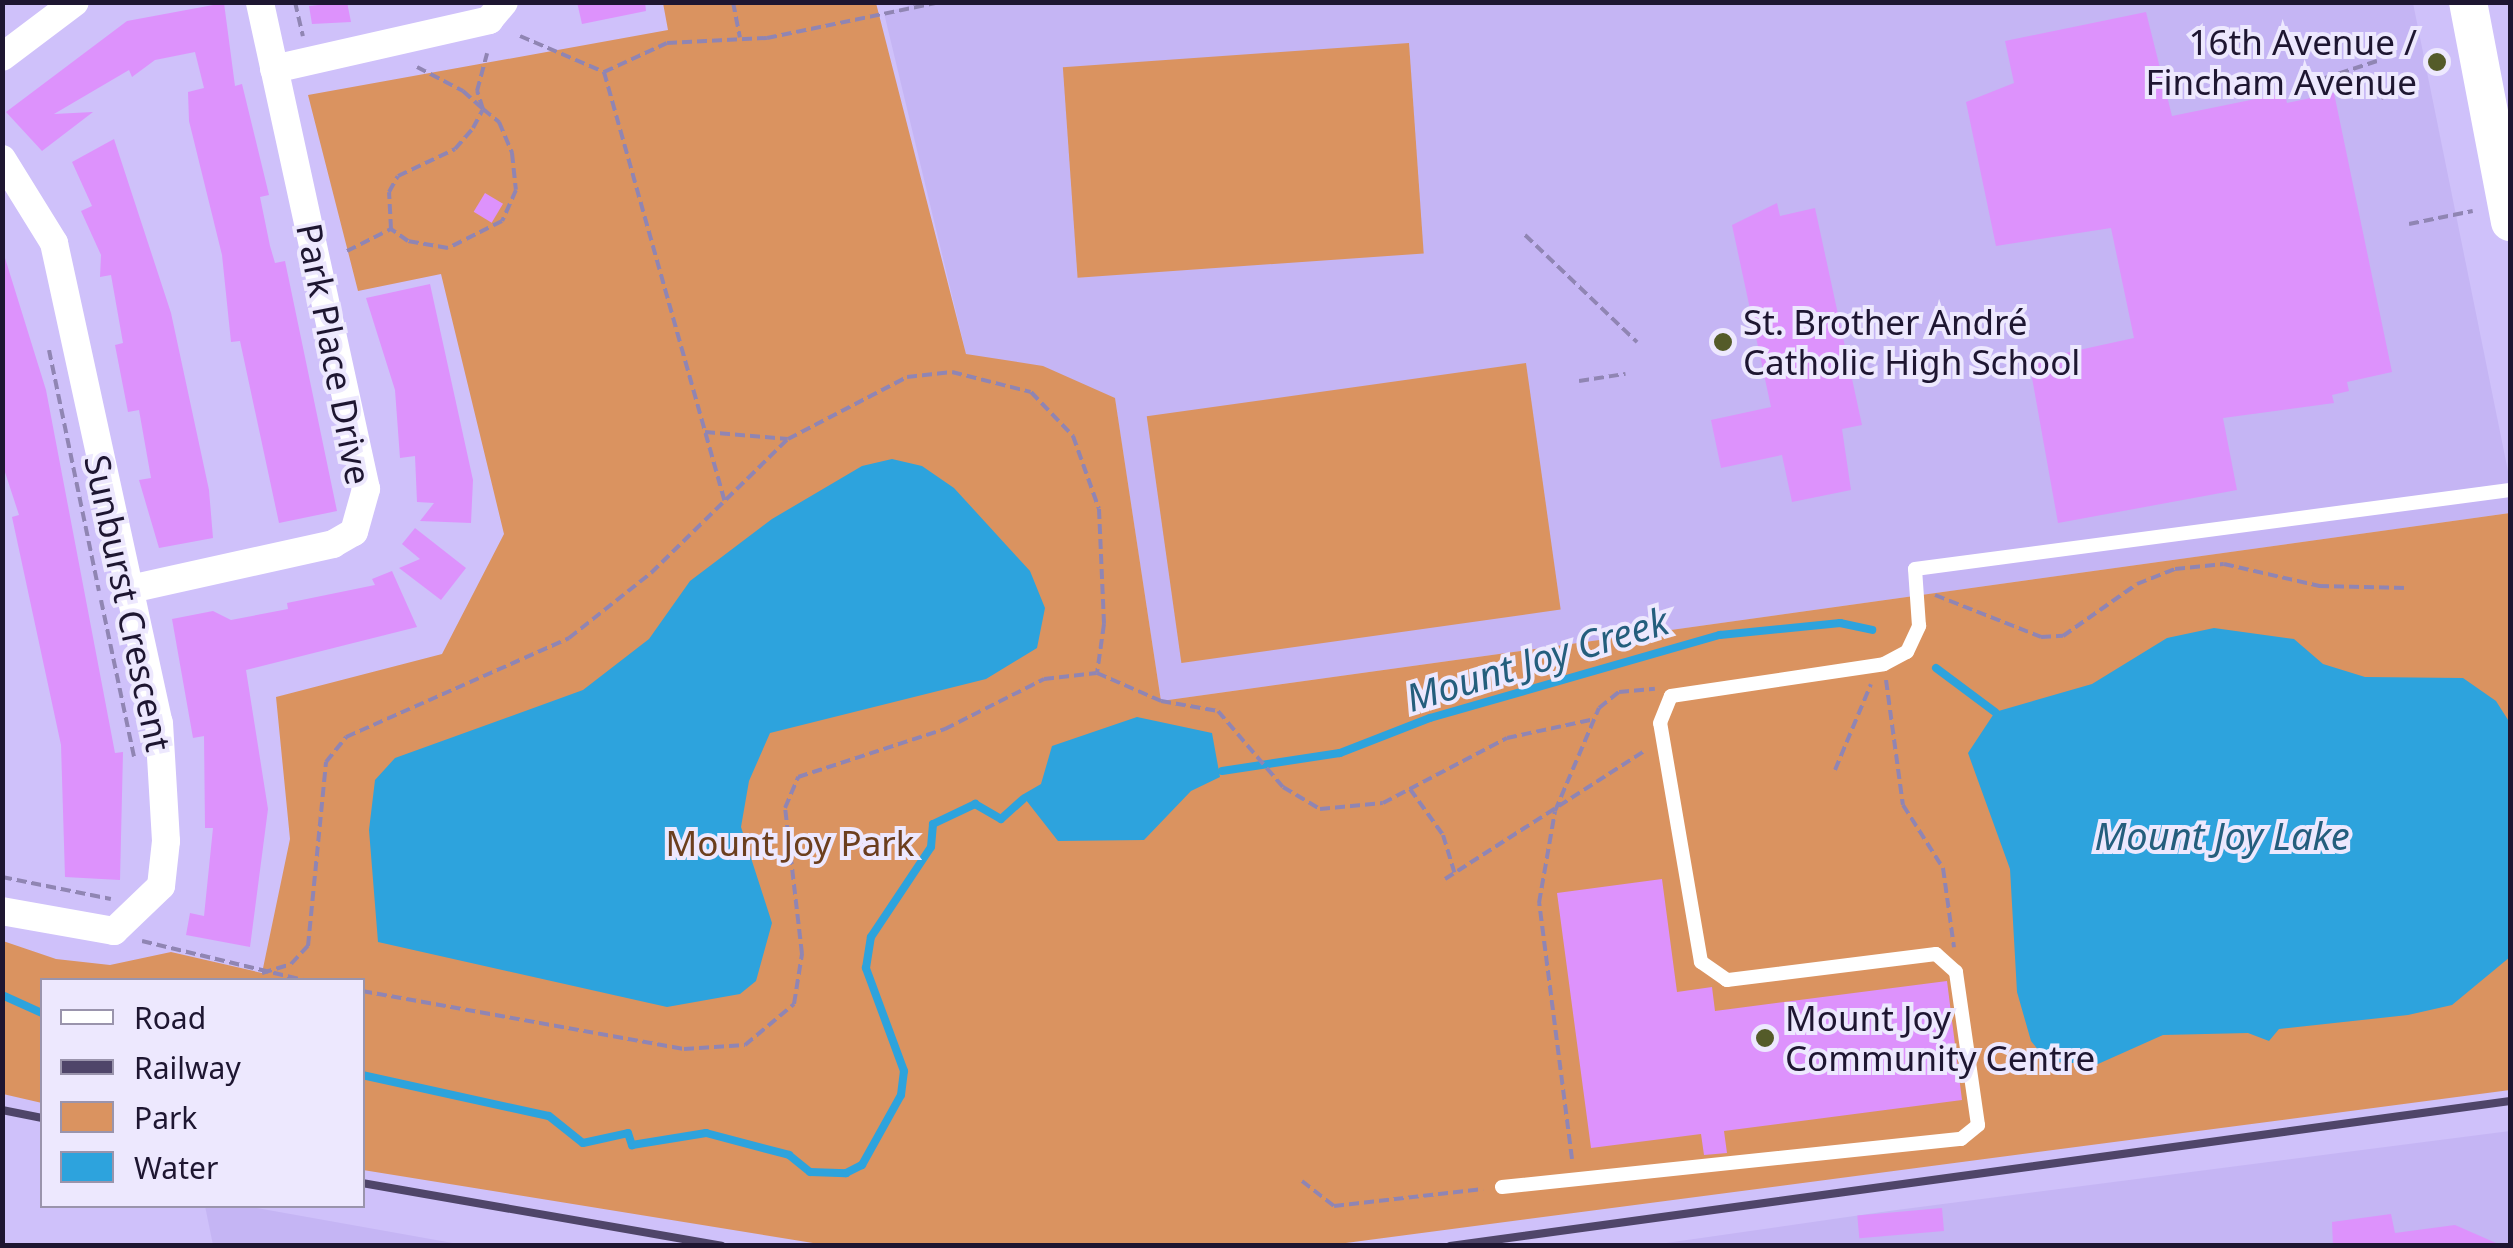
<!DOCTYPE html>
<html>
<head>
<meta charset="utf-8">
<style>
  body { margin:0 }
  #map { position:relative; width:2513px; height:1248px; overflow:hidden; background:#cfc1fa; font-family:"Noto Sans",sans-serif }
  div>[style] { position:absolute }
  .built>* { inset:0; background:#c5b5f4 }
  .green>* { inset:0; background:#da9360; transform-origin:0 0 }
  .water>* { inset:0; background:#2da3dd }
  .stream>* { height:8px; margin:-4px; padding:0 4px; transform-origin:4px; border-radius:4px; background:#2da3dd }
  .building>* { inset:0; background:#dd92fc; transform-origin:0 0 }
  .path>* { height:4px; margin-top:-2px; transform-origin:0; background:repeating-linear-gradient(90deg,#9085b3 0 10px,transparent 0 15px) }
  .lane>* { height:14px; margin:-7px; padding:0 7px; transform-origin:7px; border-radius:7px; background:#fff }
  .street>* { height:28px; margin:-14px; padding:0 14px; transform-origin:14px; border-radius:14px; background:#fff }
  .secondary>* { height:38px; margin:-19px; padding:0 19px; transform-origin:19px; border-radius:19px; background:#fff }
  .rail>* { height:8px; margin:-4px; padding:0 4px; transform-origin:4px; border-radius:4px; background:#4f4569 }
  .dots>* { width:28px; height:28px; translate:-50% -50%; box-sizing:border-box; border:5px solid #ede8fe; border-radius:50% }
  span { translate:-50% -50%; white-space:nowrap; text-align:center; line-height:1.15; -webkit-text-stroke:8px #ede8fe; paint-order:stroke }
  .poi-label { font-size:35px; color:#1e1631 }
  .right { translate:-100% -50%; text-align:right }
  .left { translate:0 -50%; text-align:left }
  .street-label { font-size:35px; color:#1e1631 }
  .park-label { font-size:35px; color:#6c3f1e }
  .water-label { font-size:38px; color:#245e7d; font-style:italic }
  .frame { position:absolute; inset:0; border:5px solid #1e1631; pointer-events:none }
  .legend { position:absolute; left:40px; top:978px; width:325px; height:230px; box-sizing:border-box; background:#ede8fe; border:2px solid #9a94ac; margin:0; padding:12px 18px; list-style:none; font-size:30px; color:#1e1631 }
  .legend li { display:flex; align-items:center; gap:20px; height:50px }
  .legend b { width:50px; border:2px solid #9a94ac }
</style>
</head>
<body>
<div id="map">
  <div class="built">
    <i style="clip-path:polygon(921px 2px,2413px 3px,2510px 481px,2510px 513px,1161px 701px,1115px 399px,966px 354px,884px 13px)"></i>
    <i style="clip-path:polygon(2510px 1131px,2510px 1245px,1645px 1246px,1889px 1211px)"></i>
    <i style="clip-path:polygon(205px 1206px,246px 1206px,464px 1245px,213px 1245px)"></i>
  </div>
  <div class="green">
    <i style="clip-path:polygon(663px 3px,876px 3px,966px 354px,1043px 366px,1115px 398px,1161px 701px,2510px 513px,2510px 1090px,1323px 1246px,813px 1243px,363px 1170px,362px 980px,42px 980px,42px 1103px,3px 1094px,3px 941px,56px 959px,110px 965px,171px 952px,262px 973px,290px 839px,276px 697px,442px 654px,504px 534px,441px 274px,358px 291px,308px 95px,668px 30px)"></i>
    <i style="left:1409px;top:43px;width:211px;height:347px;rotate:86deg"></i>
    <i style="left:1526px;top:363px;width:249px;height:383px;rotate:82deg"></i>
  </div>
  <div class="water">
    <i style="clip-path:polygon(892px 459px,922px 466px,954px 488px,1030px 571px,1045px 608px,1037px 648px,986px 679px,770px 733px,749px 781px,741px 827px,772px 923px,756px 981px,740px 994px,667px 1007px,378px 942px,369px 830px,375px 780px,395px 758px,583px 690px,649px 639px,690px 581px,772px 519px,862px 466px)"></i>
    <i style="clip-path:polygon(2214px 628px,2294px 639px,2323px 664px,2365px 677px,2463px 678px,2496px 701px,2510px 723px,2510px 957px,2452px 1005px,2408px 1015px,2279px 1029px,2269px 1041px,2248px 1033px,2163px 1035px,2098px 1064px,2048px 1062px,2031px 1041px,2017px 992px,2010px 869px,1968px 753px,1995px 712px,2092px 684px,2167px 638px)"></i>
    <i style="clip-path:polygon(1137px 717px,1212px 733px,1220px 777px,1191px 791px,1144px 840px,1058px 841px,1022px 795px,1041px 784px,1052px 746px)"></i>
  </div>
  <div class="stream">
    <i style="left:1936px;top:668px;width:74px;rotate:36.7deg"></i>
    <i style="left:1222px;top:771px;width:119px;rotate:-8.7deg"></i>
    <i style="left:1340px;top:753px;width:97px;rotate:-21.3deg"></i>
    <i style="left:1430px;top:718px;width:302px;rotate:-16deg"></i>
    <i style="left:1720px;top:635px;width:121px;rotate:-5.7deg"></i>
    <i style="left:1840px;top:623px;width:33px;rotate:12deg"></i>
    <i style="left:2px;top:995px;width:44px;rotate:24.2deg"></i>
    <i style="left:362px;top:1075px;width:191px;rotate:12.4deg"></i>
    <i style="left:549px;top:1116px;width:43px;rotate:38.5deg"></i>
    <i style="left:583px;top:1143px;width:46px;rotate:-12.5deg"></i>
    <i style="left:628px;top:1133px;width:13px;rotate:72deg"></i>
    <i style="left:632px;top:1145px;width:75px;rotate:-9.2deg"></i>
    <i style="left:706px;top:1133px;width:86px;rotate:14.8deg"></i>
    <i style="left:789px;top:1155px;width:27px;rotate:39deg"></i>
    <i style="left:810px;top:1172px;width:36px;rotate:2deg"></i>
    <i style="left:846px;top:1173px;width:18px;rotate:-27deg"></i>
    <i style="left:862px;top:1165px;width:80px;rotate:-60.9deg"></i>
    <i style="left:901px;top:1095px;width:24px;rotate:-83deg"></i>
    <i style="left:904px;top:1071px;width:110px;rotate:-110.3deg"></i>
    <i style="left:866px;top:968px;width:31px;rotate:-81deg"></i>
    <i style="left:871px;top:937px;width:108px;rotate:-56.3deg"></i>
    <i style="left:931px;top:847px;width:23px;rotate:-85deg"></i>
    <i style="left:933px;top:824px;width:47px;rotate:-25.5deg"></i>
    <i style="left:975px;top:804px;width:30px;rotate:30deg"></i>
    <i style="left:1001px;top:819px;width:30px;rotate:-42deg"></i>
  </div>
  <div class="building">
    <i style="clip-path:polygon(347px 2px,351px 22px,312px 24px,309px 6px)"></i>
    <i style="clip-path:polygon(577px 2px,645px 2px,646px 11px,582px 24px)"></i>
    <i style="clip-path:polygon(224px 3px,235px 86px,242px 84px,269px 195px,260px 197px,270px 246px,275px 263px,285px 261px,337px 511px,279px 523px,240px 341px,231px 342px,222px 255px,189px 121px,188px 92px,204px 88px,195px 52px,155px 60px,132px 77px,129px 70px,54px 114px,93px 112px,42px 151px,6px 112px,127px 21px)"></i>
    <i style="clip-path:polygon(2146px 12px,2172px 116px,2285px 93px,2287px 103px,2334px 93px,2392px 372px,2347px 382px,2349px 391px,2332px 395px,2334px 403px,2223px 418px,2237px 490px,2058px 523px,2029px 361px,2134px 338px,2111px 228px,1996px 246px,1966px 102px,2014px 83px,2005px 41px)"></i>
    <i style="clip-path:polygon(114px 139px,171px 313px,209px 490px,213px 538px,159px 548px,139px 480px,151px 478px,139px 410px,128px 412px,115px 345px,123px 343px,111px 275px,100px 277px,101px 255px,81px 211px,92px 206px,72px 162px)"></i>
    <i style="left:485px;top:193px;width:21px;height:22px;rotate:31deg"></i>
    <i style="clip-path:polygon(1777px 203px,1780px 216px,1815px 208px,1862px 425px,1842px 429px,1851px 490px,1792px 502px,1782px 455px,1721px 468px,1711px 420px,1771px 407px,1732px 225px)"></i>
    <i style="clip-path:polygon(5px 258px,46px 390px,115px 753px,123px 752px,120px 880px,65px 877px,61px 745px,12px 517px,19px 515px,2px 463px)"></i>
    <i style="clip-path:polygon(430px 284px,473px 480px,471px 523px,420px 521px,434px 503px,417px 502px,415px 456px,400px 458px,395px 390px,366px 298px)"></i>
    <i style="clip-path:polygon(415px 528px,466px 568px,441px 600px,399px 568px,420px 559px,402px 544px)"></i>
    <i style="clip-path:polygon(392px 571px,417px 627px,246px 670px,268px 809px,250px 947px,186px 935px,190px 913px,204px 916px,213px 828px,205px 828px,204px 736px,193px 738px,172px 619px,213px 611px,231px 620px,288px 609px,287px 603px,375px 585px,372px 579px)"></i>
    <i style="clip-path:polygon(1662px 879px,1677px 992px,1712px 987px,1715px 1011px,1947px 981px,1962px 1100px,1724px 1131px,1727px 1153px,1704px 1155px,1701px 1134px,1591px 1148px,1557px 893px)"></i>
    <i style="left:1942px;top:1208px;width:23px;height:85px;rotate:85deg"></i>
    <i style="clip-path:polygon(2391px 1214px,2395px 1233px,2455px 1225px,2503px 1246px,2333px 1246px,2332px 1222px)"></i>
  </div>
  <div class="path">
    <i style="left:295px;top:2px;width:35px;rotate:77deg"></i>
    <i style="left:733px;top:2px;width:36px;rotate:79deg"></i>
    <i style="left:520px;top:36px;width:91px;rotate:23.2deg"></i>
    <i style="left:604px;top:72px;width:69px;rotate:-24.7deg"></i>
    <i style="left:667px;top:43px;width:100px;rotate:-2.9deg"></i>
    <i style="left:767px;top:38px;width:178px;rotate:-11.7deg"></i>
    <i style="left:2377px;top:61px;width:55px;rotate:161.9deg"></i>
    <i style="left:2325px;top:78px;width:62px;rotate:18.7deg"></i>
    <i style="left:417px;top:67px;width:52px;rotate:27.6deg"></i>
    <i style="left:463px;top:91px;width:27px;rotate:42deg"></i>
    <i style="left:483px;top:109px;width:21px;rotate:39deg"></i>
    <i style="left:499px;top:122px;width:34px;rotate:67deg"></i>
    <i style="left:512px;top:153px;width:37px;rotate:84deg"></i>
    <i style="left:516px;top:190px;width:34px;rotate:114deg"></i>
    <i style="left:502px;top:221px;width:60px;rotate:153.4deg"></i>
    <i style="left:448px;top:248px;width:41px;rotate:-170.1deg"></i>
    <i style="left:408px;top:241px;width:21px;rotate:-145deg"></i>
    <i style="left:391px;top:229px;width:37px;rotate:-93deg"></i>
    <i style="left:389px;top:192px;width:18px;rotate:-61deg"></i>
    <i style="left:398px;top:176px;width:63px;rotate:-25.3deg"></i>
    <i style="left:455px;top:149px;width:28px;rotate:-49deg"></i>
    <i style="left:473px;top:128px;width:21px;rotate:-62deg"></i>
    <i style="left:483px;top:109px;width:19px;rotate:-108deg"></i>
    <i style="left:477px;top:91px;width:39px;rotate:-75deg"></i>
    <i style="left:604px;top:72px;width:445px;rotate:74.3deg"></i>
    <i style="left:2409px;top:224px;width:65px;rotate:-11.5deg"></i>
    <i style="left:1525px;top:235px;width:155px;rotate:43.7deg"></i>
    <i style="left:347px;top:251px;width:49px;rotate:-26.6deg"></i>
    <i style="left:49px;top:350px;width:246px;rotate:78.3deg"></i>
    <i style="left:1579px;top:381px;width:47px;rotate:-8.7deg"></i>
    <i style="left:705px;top:432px;width:83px;rotate:4.8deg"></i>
    <i style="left:1935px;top:595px;width:114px;rotate:21.6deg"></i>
    <i style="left:2041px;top:637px;width:22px;rotate:-3deg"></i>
    <i style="left:2063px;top:636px;width:90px;rotate:-35.1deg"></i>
    <i style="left:2137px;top:584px;width:41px;rotate:-21.5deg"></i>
    <i style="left:2175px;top:569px;width:49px;rotate:-5.8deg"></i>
    <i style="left:2224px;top:564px;width:98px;rotate:13deg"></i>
    <i style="left:2319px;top:586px;width:89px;rotate:1.3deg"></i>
    <i style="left:101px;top:600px;width:160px;rotate:78.1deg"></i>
    <i style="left:1886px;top:680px;width:126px;rotate:82.3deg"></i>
    <i style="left:1903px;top:805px;width:75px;rotate:57.6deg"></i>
    <i style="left:1943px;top:868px;width:80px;rotate:82.1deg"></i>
    <i style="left:1835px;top:770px;width:93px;rotate:-67.3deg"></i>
    <i style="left:1410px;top:789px;width:57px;rotate:54.3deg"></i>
    <i style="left:1443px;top:835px;width:39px;rotate:73deg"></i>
    <i style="left:2px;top:877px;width:111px;rotate:11.4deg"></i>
    <i style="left:1445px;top:879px;width:239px;rotate:-32.7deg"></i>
    <i style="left:142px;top:941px;width:166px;rotate:13.6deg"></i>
    <i style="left:262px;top:973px;width:30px;rotate:-17deg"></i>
    <i style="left:291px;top:964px;width:25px;rotate:-47deg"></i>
    <i style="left:308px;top:946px;width:185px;rotate:-84.4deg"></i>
    <i style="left:326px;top:762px;width:32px;rotate:-51deg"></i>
    <i style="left:346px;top:737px;width:244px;rotate:-23.9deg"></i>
    <i style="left:569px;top:638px;width:105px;rotate:-38.4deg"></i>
    <i style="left:651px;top:573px;width:192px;rotate:-44.4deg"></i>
    <i style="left:788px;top:439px;width:134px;rotate:-27.5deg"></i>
    <i style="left:907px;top:377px;width:45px;rotate:-6.3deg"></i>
    <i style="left:952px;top:372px;width:81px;rotate:14.2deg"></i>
    <i style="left:1031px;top:392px;width:61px;rotate:46.3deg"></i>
    <i style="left:1073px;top:436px;width:77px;rotate:70.4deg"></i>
    <i style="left:1099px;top:509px;width:115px;rotate:87.5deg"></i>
    <i style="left:1104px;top:624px;width:49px;rotate:98.1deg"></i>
    <i style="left:362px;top:991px;width:327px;rotate:10.2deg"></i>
    <i style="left:684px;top:1049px;width:61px;rotate:-3.8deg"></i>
    <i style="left:745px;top:1045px;width:64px;rotate:-39.9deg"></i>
    <i style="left:794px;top:1004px;width:51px;rotate:-80.9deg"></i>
    <i style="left:802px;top:954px;width:147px;rotate:-96.6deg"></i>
    <i style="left:785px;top:808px;width:34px;rotate:-67deg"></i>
    <i style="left:798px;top:777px;width:155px;rotate:-18.1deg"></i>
    <i style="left:945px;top:729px;width:111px;rotate:-26.8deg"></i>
    <i style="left:1044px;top:679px;width:53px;rotate:-6.5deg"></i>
    <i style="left:1097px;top:673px;width:70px;rotate:23.6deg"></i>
    <i style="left:1161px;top:701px;width:58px;rotate:10deg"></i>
    <i style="left:1218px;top:711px;width:100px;rotate:49.5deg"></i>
    <i style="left:1283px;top:787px;width:43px;rotate:30.7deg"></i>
    <i style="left:1320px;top:809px;width:63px;rotate:-5.4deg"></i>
    <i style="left:1383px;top:803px;width:140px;rotate:-27.7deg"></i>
    <i style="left:1507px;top:738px;width:90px;rotate:-12.2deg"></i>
    <i style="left:1572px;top:1159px;width:258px;rotate:-97.3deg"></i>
    <i style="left:1539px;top:903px;width:93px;rotate:-80.1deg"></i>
    <i style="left:1555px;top:811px;width:112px;rotate:-66.9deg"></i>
    <i style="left:1599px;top:708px;width:26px;rotate:-39deg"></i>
    <i style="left:1619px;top:692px;width:36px;rotate:-5deg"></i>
    <i style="left:1302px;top:1181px;width:41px;rotate:38deg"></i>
    <i style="left:1334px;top:1206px;width:150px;rotate:-6.5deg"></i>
  </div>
  <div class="lane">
    <i style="left:1502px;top:1187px;width:462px;rotate:-6deg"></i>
    <i style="left:1961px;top:1139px;width:22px;rotate:-39deg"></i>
    <i style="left:1978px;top:1125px;width:155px;rotate:-98.2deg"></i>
    <i style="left:1956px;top:972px;width:27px;rotate:-138deg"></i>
    <i style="left:1936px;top:954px;width:211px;rotate:172.9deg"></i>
    <i style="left:1727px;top:980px;width:32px;rotate:-145deg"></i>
    <i style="left:1701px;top:962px;width:242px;rotate:-99.7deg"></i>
    <i style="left:1660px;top:723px;width:29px;rotate:-68deg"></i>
    <i style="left:1671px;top:696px;width:215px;rotate:-8.5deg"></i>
    <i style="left:1884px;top:664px;width:26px;rotate:-28deg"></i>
    <i style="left:1907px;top:652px;width:29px;rotate:-65deg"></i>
    <i style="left:1919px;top:626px;width:57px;rotate:-94deg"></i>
    <i style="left:1915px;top:569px;width:600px;rotate:-7.56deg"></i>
  </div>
  <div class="street">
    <i style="left:2px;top:57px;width:91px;rotate:-37deg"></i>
    <i style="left:274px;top:69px;width:221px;rotate:-12.8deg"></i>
    <i style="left:489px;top:20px;width:23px;rotate:-50deg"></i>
    <i style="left:2px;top:159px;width:99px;rotate:58.2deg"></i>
    <i style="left:54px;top:243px;width:491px;rotate:77.7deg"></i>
    <i style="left:159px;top:723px;width:118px;rotate:86.6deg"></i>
    <i style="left:166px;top:841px;width:45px;rotate:96.3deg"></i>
    <i style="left:161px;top:886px;width:65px;rotate:136.2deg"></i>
    <i style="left:114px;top:931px;width:114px;rotate:-169.9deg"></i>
    <i style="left:126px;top:590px;width:212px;rotate:-12.5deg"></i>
    <i style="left:333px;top:544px;width:24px;rotate:-30deg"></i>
    <i style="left:354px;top:532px;width:45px;rotate:-74.4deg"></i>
    <i style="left:366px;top:489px;width:498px;rotate:-102.3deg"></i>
  </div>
  <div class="secondary">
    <i style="left:2468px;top:2px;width:224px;rotate:79.2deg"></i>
  </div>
  <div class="rail">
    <i style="left:2px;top:1110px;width:41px;rotate:11.3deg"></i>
    <i style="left:362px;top:1183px;width:365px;rotate:9.9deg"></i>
    <i style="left:1450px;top:1246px;width:1070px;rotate:-7.79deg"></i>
  </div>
  <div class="dots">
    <i style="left:2437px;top:62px;background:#545b29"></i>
    <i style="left:1723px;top:342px;background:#545b29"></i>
    <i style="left:1765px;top:1038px;background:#545b29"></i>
  </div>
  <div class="poi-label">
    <span class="right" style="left:2417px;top:62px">16th Avenue /<br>Fincham Avenue</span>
    <span class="left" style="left:1743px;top:342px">St. Brother André<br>Catholic High School</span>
    <span class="left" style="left:1785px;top:1038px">Mount Joy<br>Community Centre</span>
  </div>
  <div class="street-label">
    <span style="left:334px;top:354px;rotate:79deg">Park Place Drive</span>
    <span style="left:128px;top:603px;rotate:78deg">Sunburst Crescent</span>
  </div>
  <div class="park-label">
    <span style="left:790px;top:843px">Mount Joy Park</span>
  </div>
  <div class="water-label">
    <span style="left:1537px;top:659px;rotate:-17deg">Mount Joy Creek</span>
    <span style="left:2222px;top:836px">Mount Joy Lake</span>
  </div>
  <div class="frame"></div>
  <ul class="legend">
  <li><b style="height:12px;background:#fff"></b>Road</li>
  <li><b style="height:12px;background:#4f4569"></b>Railway</li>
  <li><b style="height:28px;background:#da9360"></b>Park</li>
  <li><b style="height:28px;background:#2da3dd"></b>Water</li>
  </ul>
</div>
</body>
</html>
